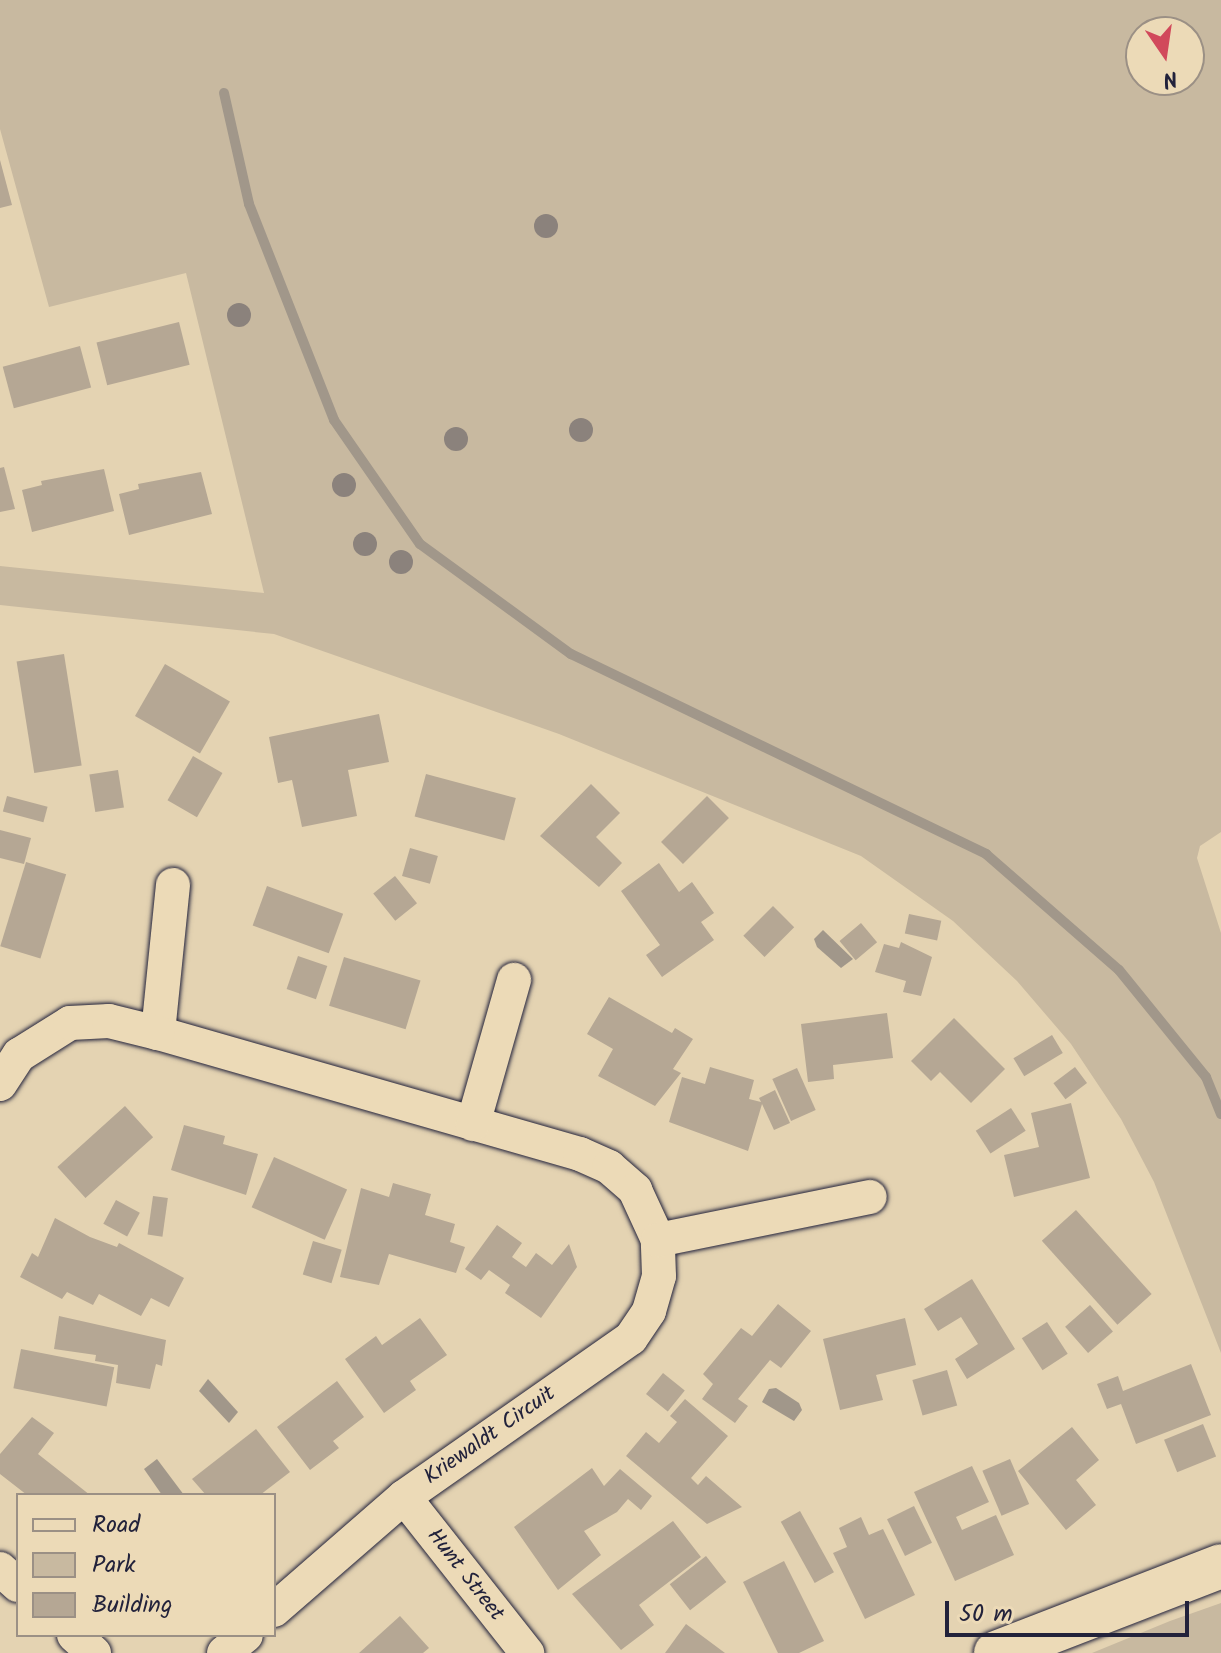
<!DOCTYPE html>
<html>
<head>
<meta charset="utf-8">
<style>
  body { margin:0 }
  #map { position:relative; width:1221px; height:1653px; overflow:hidden; background:#e4d3b2; font-family:Kalam,sans-serif }
  div>[style] { position:absolute }
  .green>* { inset:0; background:#c8b9a0 }
  .water>* { inset:0; background:#a1978a }
  .stream>* { height:10px; margin:-5px; padding:0 5px; transform-origin:5px; border-radius:5px; background:#a1978a }
  .building>* { inset:0; background:#b5a794; transform-origin:0 0 }
  .roads { filter:drop-shadow(0 0 2px #22223b) drop-shadow(0 0 2px #22223b) }
  .street>* { height:34px; margin:-17px; padding:0 17px; transform-origin:17px; border-radius:17px; background:#ecdab7 }
  .secondary>* { height:44px; margin:-22px; padding:0 22px; transform-origin:22px; border-radius:22px; background:#ecdab7 }
  .trees>* { width:24px; height:24px; margin:-12px; border-radius:50%; background:#8b827c }
  span { translate:-50% -50%; white-space:nowrap; text-align:center; line-height:1.15; -webkit-text-stroke:8px #ecdab7; paint-order:stroke }
  .street-label { font-size:22px; color:#22223b }
  .legend { position:absolute; left:16px; top:1493px; width:260px; height:144px; box-sizing:border-box; background:#ecdab7; border:2px solid #9b9085; margin:0; padding:10px 14px; list-style:none; font-size:24px; color:#22223b }
  .legend li { display:flex; align-items:center; gap:16px; height:40px }
  .legend b { width:40px; border:2px solid #9b9085 }
  .north { position:absolute; left:1125px; top:16px; width:80px; height:80px; box-sizing:border-box; background:#ecdab7; border:2px solid #9b9085; border-radius:50%; rotate:167deg; font-size:22px; font-weight:700; line-height:32px; text-align:center; color:#22223b }
  .north::after { content:''; display:block; margin:auto; width:28px; height:36px; background:#d1495b; clip-path:polygon(50% 0,100% 100%,50% 72%,0 100%) }
  .scale { position:absolute; left:945px; top:1601px; width:244px; height:36px; box-sizing:border-box; border:4px solid #22223b; border-top:0; padding-left:10px; font-size:24px; line-height:28px; white-space:nowrap; color:#22223b; -webkit-text-stroke:6px #ecdab7; paint-order:stroke }
</style>
</head>
<body>
<div id="map">
  <div class="green">
    <i style="clip-path:polygon(evenodd,0 0,1221px 0,1221px 832px,1200px 846px,1197px 858px,1221px 933px,1221px 1353px,1154px 1182px,1121px 1119px,1071px 1044px,1017px 981px,953px 921px,861px 856px,559px 734px,274px 634px,0 605px,0 566px,264px 593px,186px 273px,49px 307px,0 129px,0 0,1141px 32px,1189px 32px,1189px 80px,1141px 80px,1141px 32px)"></i>
    <i style="clip-path:polygon(1221px 1603px,1221px 1653px,1092px 1653px,1170px 1621px)"></i>
  </div>
  <div class="water">
    <i style="clip-path:polygon(823px 930px,853px 959px,841px 968px,817px 947px,814px 939px)"></i>
    <i style="clip-path:polygon(208px 1379px,238px 1412px,229px 1423px,199px 1391px)"></i>
    <i style="clip-path:polygon(776px 1388px,799px 1403px,802px 1410px,794px 1421px,762px 1402px,769px 1389px)"></i>
    <i style="clip-path:polygon(157px 1459px,184px 1495px,162px 1495px,144px 1469px)"></i>
  </div>
  <div class="stream">
    <i style="left:224px;top:93px;width:114px;rotate:77.3deg"></i>
    <i style="left:249px;top:204px;width:232px;rotate:68.5deg"></i>
    <i style="left:334px;top:420px;width:151px;rotate:55.3deg"></i>
    <i style="left:420px;top:544px;width:187px;rotate:36.1deg"></i>
    <i style="left:571px;top:654px;width:461px;rotate:25.7deg"></i>
    <i style="left:986px;top:854px;width:176px;rotate:41.1deg"></i>
    <i style="left:1119px;top:970px;width:138px;rotate:50.9deg"></i>
    <i style="left:1206px;top:1077px;width:40px;rotate:68deg"></i>
  </div>
  <div class="building">
    <i style="clip-path:polygon(0 160px,12px 205px,0 208px)"></i>
    <i style="left:179px;top:322px;width:44px;height:85px;rotate:76deg"></i>
    <i style="left:80px;top:346px;width:43px;height:80px;rotate:75deg"></i>
    <i style="clip-path:polygon(4px 467px,15px 509px,0 512px,0 468px)"></i>
    <i style="clip-path:polygon(104px 469px,114px 511px,32px 532px,22px 490px,42px 485px,41px 481px)"></i>
    <i style="clip-path:polygon(201px 472px,212px 514px,129px 535px,119px 494px,139px 489px,138px 484px)"></i>
    <i style="left:64px;top:654px;width:113px;height:48px;rotate:81deg"></i>
    <i style="left:165px;top:664px;width:75px;height:60px;rotate:30deg"></i>
    <i style="clip-path:polygon(379px 714px,389px 762px,348px 770px,357px 816px,302px 827px,292px 780px,278px 783px,269px 737px)"></i>
    <i style="left:193px;top:756px;width:34px;height:51px;rotate:30deg"></i>
    <i style="left:118px;top:770px;width:38px;height:29px;rotate:81deg"></i>
    <i style="left:426px;top:774px;width:93px;height:44px;rotate:15deg"></i>
    <i style="clip-path:polygon(591px 784px,620px 813px,596px 837px,622px 863px,599px 887px,540px 836px)"></i>
    <i style="left:7px;top:796px;width:42px;height:16px;rotate:15deg"></i>
    <i style="left:707px;top:796px;width:31px;height:65px;rotate:45deg"></i>
    <i style="clip-path:polygon(0 830px,31px 838px,24px 864px,0 858px)"></i>
    <i style="left:410px;top:848px;width:29px;height:29px;rotate:16deg"></i>
    <i style="left:26px;top:862px;width:42px;height:88px;rotate:17deg"></i>
    <i style="clip-path:polygon(659px 863px,679px 892px,692px 882px,714px 913px,701px 922px,714px 940px,662px 977px,646px 955px,660px 945px,621px 891px)"></i>
    <i style="left:395px;top:876px;width:35px;height:28px;rotate:51deg"></i>
    <i style="left:267px;top:886px;width:81px;height:42px;rotate:20deg"></i>
    <i style="left:773px;top:906px;width:30px;height:42px;rotate:45deg"></i>
    <i style="left:909px;top:914px;width:33px;height:20px;rotate:12deg"></i>
    <i style="left:861px;top:923px;width:25px;height:28px;rotate:50deg"></i>
    <i style="clip-path:polygon(901px 942px,932px 957px,921px 996px,903px 992px,906px 981px,875px 972px,884px 944px,899px 948px)"></i>
    <i style="left:298px;top:956px;width:31px;height:35px;rotate:19deg"></i>
    <i style="left:344px;top:957px;width:80px;height:51px;rotate:17deg"></i>
    <i style="clip-path:polygon(609px 997px,672px 1033px,675px 1028px,693px 1039px,673px 1069px,681px 1073px,655px 1106px,598px 1076px,613px 1049px,587px 1034px)"></i>
    <i style="clip-path:polygon(887px 1013px,893px 1058px,833px 1065px,834px 1079px,808px 1082px,801px 1024px)"></i>
    <i style="clip-path:polygon(954px 1018px,1005px 1069px,971px 1103px,940px 1072px,931px 1081px,911px 1061px)"></i>
    <i style="left:1052px;top:1035px;width:21px;height:45px;rotate:59deg"></i>
    <i style="clip-path:polygon(710px 1067px,754px 1080px,749px 1099px,761px 1102px,759px 1098px,775px 1090px,790px 1123px,774px 1130px,762px 1104px,748px 1151px,669px 1122px,682px 1077px,705px 1084px)"></i>
    <i style="left:1075px;top:1067px;width:20px;height:27px;rotate:53deg"></i>
    <i style="left:797px;top:1068px;width:46px;height:27px;rotate:66deg"></i>
    <i style="clip-path:polygon(1071px 1103px,1090px 1178px,1014px 1197px,1004px 1155px,1039px 1147px,1031px 1113px)"></i>
    <i style="left:125px;top:1106px;width:42px;height:91px;rotate:48deg"></i>
    <i style="left:1011px;top:1108px;width:27px;height:42px;rotate:57deg"></i>
    <i style="clip-path:polygon(184px 1125px,225px 1136px,223px 1144px,258px 1154px,246px 1195px,171px 1170px)"></i>
    <i style="left:274px;top:1157px;width:80px;height:55px;rotate:24deg"></i>
    <i style="clip-path:polygon(393px 1183px,431px 1194px,425px 1215px,455px 1224px,450px 1242px,465px 1247px,456px 1273px,389px 1254px,379px 1285px,340px 1277px,361px 1188px,389px 1197px)"></i>
    <i style="left:153px;top:1196px;width:15px;height:39px;rotate:8deg"></i>
    <i style="left:116px;top:1200px;width:27px;height:27px;rotate:28deg"></i>
    <i style="left:1076px;top:1210px;width:113px;height:46px;rotate:48deg"></i>
    <i style="clip-path:polygon(55px 1218px,90px 1237px,117px 1247px,119px 1243px,184px 1278px,169px 1307px,151px 1298px,141px 1316px,99px 1294px,93px 1305px,67px 1292px,62px 1299px,20px 1277px,32px 1253px,38px 1257px)"></i>
    <i style="clip-path:polygon(497px 1225px,522px 1243px,512px 1257px,526px 1267px,536px 1253px,552px 1265px,569px 1244px,577px 1267px,541px 1318px,505px 1293px,510px 1285px,489px 1270px,481px 1280px,465px 1269px)"></i>
    <i style="left:313px;top:1241px;width:30px;height:35px;rotate:17deg"></i>
    <i style="clip-path:polygon(972px 1279px,1015px 1349px,967px 1379px,955px 1359px,978px 1344px,961px 1317px,938px 1331px,924px 1309px)"></i>
    <i style="clip-path:polygon(778px 1304px,811px 1331px,781px 1368px,770px 1360px,738px 1399px,748px 1406px,735px 1423px,702px 1399px,713px 1384px,703px 1374px,741px 1328px,752px 1336px)"></i>
    <i style="left:1090px;top:1305px;width:35px;height:33px;rotate:49deg"></i>
    <i style="clip-path:polygon(59px 1316px,166px 1340px,162px 1366px,156px 1364px,150px 1389px,116px 1383px,118px 1365px,95px 1361px,96px 1355px,54px 1349px)"></i>
    <i style="clip-path:polygon(420px 1318px,447px 1355px,410px 1381px,416px 1390px,384px 1413px,345px 1359px,376px 1336px,382px 1345px)"></i>
    <i style="clip-path:polygon(905px 1318px,916px 1365px,876px 1375px,883px 1400px,840px 1410px,823px 1339px)"></i>
    <i style="left:1047px;top:1322px;width:38px;height:30px;rotate:57deg"></i>
    <i style="left:21px;top:1349px;width:95px;height:40px;rotate:11deg"></i>
    <i style="clip-path:polygon(1191px 1364px,1211px 1415px,1136px 1444px,1121px 1404px,1107px 1409px,1097px 1384px,1118px 1376px,1123px 1391px)"></i>
    <i style="left:947px;top:1370px;width:37px;height:36px;rotate:74deg"></i>
    <i style="left:663px;top:1373px;width:28px;height:27px;rotate:39deg"></i>
    <i style="clip-path:polygon(337px 1381px,364px 1417px,333px 1441px,339px 1448px,310px 1470px,277px 1427px)"></i>
    <i style="clip-path:polygon(685px 1399px,728px 1436px,691px 1478px,698px 1485px,706px 1476px,742px 1507px,707px 1524px,626px 1456px,646px 1432px,659px 1443px,677px 1422px,670px 1416px)"></i>
    <i style="clip-path:polygon(32px 1417px,54px 1433px,38px 1454px,90px 1495px,27px 1495px,0 1474px,0 1454px)"></i>
    <i style="left:1203px;top:1424px;width:35px;height:42px;rotate:68deg"></i>
    <i style="clip-path:polygon(1072px 1427px,1099px 1460px,1076px 1480px,1096px 1505px,1066px 1530px,1018px 1471px)"></i>
    <i style="clip-path:polygon(256px 1429px,290px 1472px,260px 1495px,206px 1495px,192px 1479px)"></i>
    <i style="left:1010px;top:1459px;width:49px;height:30px;rotate:67deg"></i>
    <i style="clip-path:polygon(972px 1466px,989px 1502px,956px 1517px,962px 1530px,996px 1515px,1014px 1555px,955px 1581px,914px 1492px)"></i>
    <i style="clip-path:polygon(592px 1468px,604px 1486px,620px 1469px,652px 1496px,641px 1510px,628px 1499px,617px 1512px,584px 1531px,601px 1555px,558px 1590px,514px 1527px)"></i>
    <i style="left:914px;top:1506px;width:41px;height:30px;rotate:64deg"></i>
    <i style="left:800px;top:1511px;width:70px;height:22px;rotate:61deg"></i>
    <i style="clip-path:polygon(861px 1517px,869px 1535px,883px 1529px,915px 1595px,865px 1619px,833px 1553px,847px 1547px,839px 1528px)"></i>
    <i style="clip-path:polygon(673px 1521px,701px 1557px,639px 1605px,654px 1625px,621px 1650px,572px 1594px)"></i>
    <i style="left:706px;top:1556px;width:33px;height:46px;rotate:52deg"></i>
    <i style="clip-path:polygon(784px 1561px,824px 1641px,799px 1653px,778px 1653px,743px 1582px)"></i>
    <i style="clip-path:polygon(400px 1616px,429px 1648px,423px 1653px,359px 1653px)"></i>
    <i style="clip-path:polygon(686px 1624px,725px 1653px,665px 1653px)"></i>
  </div>
  <div class="roads">
    <div class="street">
      <i style="left:173px;top:885px;width:149px;rotate:95.8deg"></i>
      <i style="left:158px;top:1033px;width:439px;rotate:16deg"></i>
      <i style="left:580px;top:1154px;width:32px;rotate:24deg"></i>
      <i style="left:609px;top:1167px;width:35px;rotate:41deg"></i>
      <i style="left:635px;top:1190px;width:55px;rotate:65.3deg"></i>
      <i style="left:0;top:1084px;width:35px;rotate:-57deg"></i>
      <i style="left:19px;top:1055px;width:60px;rotate:-32.1deg"></i>
      <i style="left:70px;top:1023px;width:39px;rotate:-3deg"></i>
      <i style="left:109px;top:1021px;width:50px;rotate:13.8deg"></i>
      <i style="left:473px;top:1124px;width:150px;rotate:-74.1deg"></i>
      <i style="left:404px;top:1497px;width:199px;rotate:51.7deg"></i>
      <i style="left:0;top:1569px;width:24px;rotate:42deg"></i>
      <i style="left:274px;top:1610px;width:172px;rotate:-41deg"></i>
      <i style="left:404px;top:1497px;width:277px;rotate:-35deg"></i>
      <i style="left:631px;top:1338px;width:32px;rotate:-56deg"></i>
      <i style="left:649px;top:1311px;width:36px;rotate:-74deg"></i>
      <i style="left:659px;top:1276px;width:36px;rotate:-92deg"></i>
      <i style="left:658px;top:1240px;width:216px;rotate:-11.5deg"></i>
      <i style="left:74px;top:1635px;width:27px;rotate:42deg"></i>
      <i style="left:224px;top:1653px;width:28px;rotate:-39deg"></i>
    </div>
    <div class="secondary">
      <i style="left:996px;top:1653px;width:241px;rotate:-21.1deg"></i>
    </div>
  </div>
  <div class="trees">
    <i style="left:546px;top:226px"></i>
    <i style="left:239px;top:315px"></i>
    <i style="left:581px;top:430px"></i>
    <i style="left:456px;top:439px"></i>
    <i style="left:344px;top:485px"></i>
    <i style="left:365px;top:544px"></i>
    <i style="left:401px;top:562px"></i>
  </div>
  <div class="street-label">
    <span style="left:490px;top:1436px;rotate:-35deg">Kriewaldt Circuit</span>
    <span style="left:465px;top:1575px;rotate:52deg">Hunt Street</span>
  </div>
  <ul class="legend">
  <li><b style="height:10px;background:#ecdab7"></b>Road</li>
  <li><b style="height:22px;background:#c8b9a0"></b>Park</li>
  <li><b style="height:22px;background:#b5a794"></b>Building</li>
  </ul>
  <div class="north">N</div>
  <div class="scale">50 m</div>
</div>
</body>
</html>
